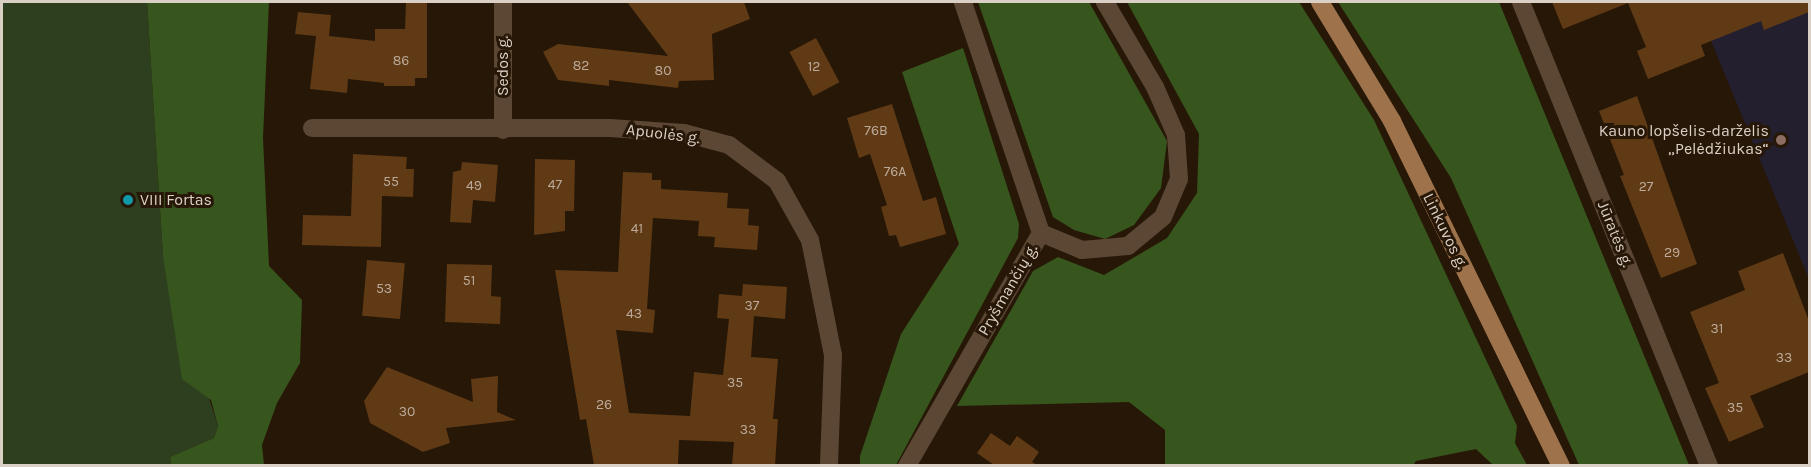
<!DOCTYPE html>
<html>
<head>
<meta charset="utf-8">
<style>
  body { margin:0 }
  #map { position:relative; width:1811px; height:467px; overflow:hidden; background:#271707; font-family:Karla,sans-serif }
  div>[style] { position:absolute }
  .education>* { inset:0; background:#231f2f }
  .green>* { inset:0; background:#2e3f20 }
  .forest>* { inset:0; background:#37561d }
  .building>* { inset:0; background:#5f3a15; transform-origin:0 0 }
  .minor>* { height:18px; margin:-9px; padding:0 9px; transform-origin:9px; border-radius:9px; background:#5c4735 }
  .major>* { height:18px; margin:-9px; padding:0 9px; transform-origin:9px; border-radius:9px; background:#9e734b }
  .dots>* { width:16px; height:16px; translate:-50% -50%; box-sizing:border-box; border:3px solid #271707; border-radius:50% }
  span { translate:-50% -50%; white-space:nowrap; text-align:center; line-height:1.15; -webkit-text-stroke:6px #271707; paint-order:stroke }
  .number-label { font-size:14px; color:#bcaa9a }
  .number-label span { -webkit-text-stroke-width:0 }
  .street-label { font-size:16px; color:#dbd0c6 }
  .poi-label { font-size:16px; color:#dbd0c6 }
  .right { translate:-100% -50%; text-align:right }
  .left { translate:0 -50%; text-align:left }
  .frame { position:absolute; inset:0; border:3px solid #dbd0c6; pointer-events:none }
</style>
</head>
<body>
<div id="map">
  <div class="education">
    <i style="clip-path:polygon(1695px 2px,1809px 2px,1809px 279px)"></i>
  </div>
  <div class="green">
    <i style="clip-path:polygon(2px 2px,147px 2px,163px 256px,218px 426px,214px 438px,170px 457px,171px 465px,2px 465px)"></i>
  </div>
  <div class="forest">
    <i style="clip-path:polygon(147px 2px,269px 2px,263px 138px,269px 266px,302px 300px,300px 363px,277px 403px,262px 445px,264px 465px,171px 465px,170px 457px,214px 438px,218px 426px,211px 400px,182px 379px,163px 256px)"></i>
    <i style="clip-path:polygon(978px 2px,1089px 2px,1167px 141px,1161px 188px,1134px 225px,1105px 239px,1074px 230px,1053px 217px)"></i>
    <i style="clip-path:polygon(1127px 2px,1299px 2px,1374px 120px,1517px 426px,1515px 443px,1527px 465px,1493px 465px,1476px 449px,1416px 461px,1413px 465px,1165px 465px,1165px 430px,1129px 402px,957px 406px,1033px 271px,1058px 257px,1104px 275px,1167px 238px,1197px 193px,1199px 134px)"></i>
    <i style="clip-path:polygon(1338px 2px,1499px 2px,1689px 465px,1579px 465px,1451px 178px)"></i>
    <i style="clip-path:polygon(963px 48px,1019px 224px,1018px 238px,896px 465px,860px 465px,860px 456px,901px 334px,959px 244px,902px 72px)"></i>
  </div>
  <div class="building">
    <i style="clip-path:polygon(406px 2px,427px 2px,427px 78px,415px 78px,415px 86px,384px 86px,384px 83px,348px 79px,347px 93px,310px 89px,316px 36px,295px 34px,298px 12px,331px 15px,329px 36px,375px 41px,375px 29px,405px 29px)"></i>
    <i style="clip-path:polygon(627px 2px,744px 2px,750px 19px,712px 34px,714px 80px,679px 81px,678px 88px,609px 80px,609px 86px,558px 80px,543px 52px,558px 44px,668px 56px)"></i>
    <i style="clip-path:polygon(1552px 2px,1809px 2px,1809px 12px,1764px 30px,1761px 21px,1701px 45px,1705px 56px,1648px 79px,1637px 51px,1646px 47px,1628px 3px,1563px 29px)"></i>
    <i style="left:816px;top:38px;width:50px;height:30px;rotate:62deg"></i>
    <i style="clip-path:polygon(1637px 96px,1697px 264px,1661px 278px,1620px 176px,1624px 175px,1599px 111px)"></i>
    <i style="clip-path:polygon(892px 104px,923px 201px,936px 197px,946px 234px,900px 247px,896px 235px,889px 236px,881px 207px,887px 205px,870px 154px,859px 158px,847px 118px)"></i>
    <i style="clip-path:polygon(353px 154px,407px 157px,406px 169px,414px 169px,413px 197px,382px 196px,381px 247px,302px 245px,303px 215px,351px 216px)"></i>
    <i style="clip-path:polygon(535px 159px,575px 160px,574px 211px,565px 211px,565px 231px,534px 235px)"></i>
    <i style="clip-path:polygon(462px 162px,498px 165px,495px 202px,473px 200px,471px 223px,450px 222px,453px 172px,461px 170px)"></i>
    <i style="clip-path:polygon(623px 172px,652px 173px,652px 180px,661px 180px,661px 189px,728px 193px,727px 208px,749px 209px,748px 225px,759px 226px,757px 250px,714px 247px,715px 237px,698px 236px,699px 221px,653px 218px,647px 309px,655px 310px,653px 333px,616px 330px,629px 413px,690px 416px,694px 372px,723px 375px,729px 319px,717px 318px,719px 294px,742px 296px,743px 284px,787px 287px,785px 319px,754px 316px,751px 357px,778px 359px,773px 419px,778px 419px,775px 465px,732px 465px,734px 442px,679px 440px,678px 464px,594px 465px,586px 419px,580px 420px,555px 270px,618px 272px)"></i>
    <i style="clip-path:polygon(1783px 253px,1809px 321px,1809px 372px,1750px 396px,1764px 427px,1729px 442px,1705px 388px,1719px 383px,1690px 312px,1745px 290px,1738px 271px)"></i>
    <i style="left:367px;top:260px;width:38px;height:56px;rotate:5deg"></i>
    <i style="clip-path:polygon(447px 264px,492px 265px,491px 296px,501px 297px,500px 324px,445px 322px)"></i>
    <i style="clip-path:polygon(387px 367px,473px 402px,471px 379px,498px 376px,497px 412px,516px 420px,446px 428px,450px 443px,423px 452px,370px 423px,364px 401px)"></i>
    <i style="clip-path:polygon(991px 433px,1010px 446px,1017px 436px,1039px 452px,1032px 462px,1037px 465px,994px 465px,977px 453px)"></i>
  </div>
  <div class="minor">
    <i style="left:1521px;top:2px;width:501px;rotate:67.94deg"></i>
    <i style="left:312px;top:128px;width:298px"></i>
    <i style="left:610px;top:128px;width:74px;rotate:3.9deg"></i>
    <i style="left:684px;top:133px;width:47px;rotate:14.9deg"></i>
    <i style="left:729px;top:145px;width:60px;rotate:36.9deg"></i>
    <i style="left:777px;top:181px;width:68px;rotate:60.8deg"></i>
    <i style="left:810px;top:240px;width:117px;rotate:78.7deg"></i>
    <i style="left:833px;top:355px;width:111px;rotate:92.1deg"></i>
    <i style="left:503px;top:130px;width:128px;rotate:-90deg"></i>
    <i style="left:1041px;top:233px;width:44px;rotate:22.5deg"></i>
    <i style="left:1082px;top:250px;width:46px;rotate:-5deg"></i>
    <i style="left:1128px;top:246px;width:45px;rotate:-39.6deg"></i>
    <i style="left:1163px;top:217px;width:41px;rotate:-67.2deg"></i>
    <i style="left:1179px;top:179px;width:44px;rotate:-93.9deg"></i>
    <i style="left:1176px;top:135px;width:52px;rotate:-113.6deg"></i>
    <i style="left:1155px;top:87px;width:99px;rotate:-120.5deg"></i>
    <i style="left:907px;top:466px;width:269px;rotate:-60.1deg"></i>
    <i style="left:1041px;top:233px;width:244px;rotate:-108.7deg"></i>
  </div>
  <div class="major">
    <i style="left:1320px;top:2px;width:139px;rotate:58.8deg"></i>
    <i style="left:1392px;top:121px;width:384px;rotate:63.9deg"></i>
  </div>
  <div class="dots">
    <i style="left:1781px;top:140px;background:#8d6e63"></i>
    <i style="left:128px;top:200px;background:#0f9aa8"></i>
  </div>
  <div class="number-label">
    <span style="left:401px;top:61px">86</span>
    <span style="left:581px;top:66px">82</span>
    <span style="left:814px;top:67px">12</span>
    <span style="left:663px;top:71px">80</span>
    <span style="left:876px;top:131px">76B</span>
    <span style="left:895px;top:172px">76A</span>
    <span style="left:391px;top:182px">55</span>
    <span style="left:555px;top:185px">47</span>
    <span style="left:474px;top:186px">49</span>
    <span style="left:1646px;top:187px">27</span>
    <span style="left:637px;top:229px">41</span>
    <span style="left:1672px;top:253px">29</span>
    <span style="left:469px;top:281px">51</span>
    <span style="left:384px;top:289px">53</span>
    <span style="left:752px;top:306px">37</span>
    <span style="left:634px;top:314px">43</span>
    <span style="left:1717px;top:329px">31</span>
    <span style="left:1784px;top:358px">33</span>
    <span style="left:735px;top:383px">35</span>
    <span style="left:604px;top:405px">26</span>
    <span style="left:1735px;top:408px">35</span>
    <span style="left:407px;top:412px">30</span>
    <span style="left:748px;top:430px">33</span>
  </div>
  <div class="street-label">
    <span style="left:503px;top:66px;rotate:-90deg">Sedos g.</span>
    <span style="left:663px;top:134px;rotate:7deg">Apuolės g.</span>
    <span style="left:1445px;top:231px;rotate:64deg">Linkuvos g.</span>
    <span style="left:1615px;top:234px;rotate:68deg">Jūratės g.</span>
    <span style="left:1008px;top:290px;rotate:-60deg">Pryšmančių g.</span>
  </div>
  <div class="poi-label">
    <span class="right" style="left:1769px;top:140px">Kauno lopšelis-darželis<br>„Pelėdžiukas“</span>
    <span class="left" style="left:140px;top:200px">VIII Fortas</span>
  </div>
  <div class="frame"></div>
</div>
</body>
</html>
